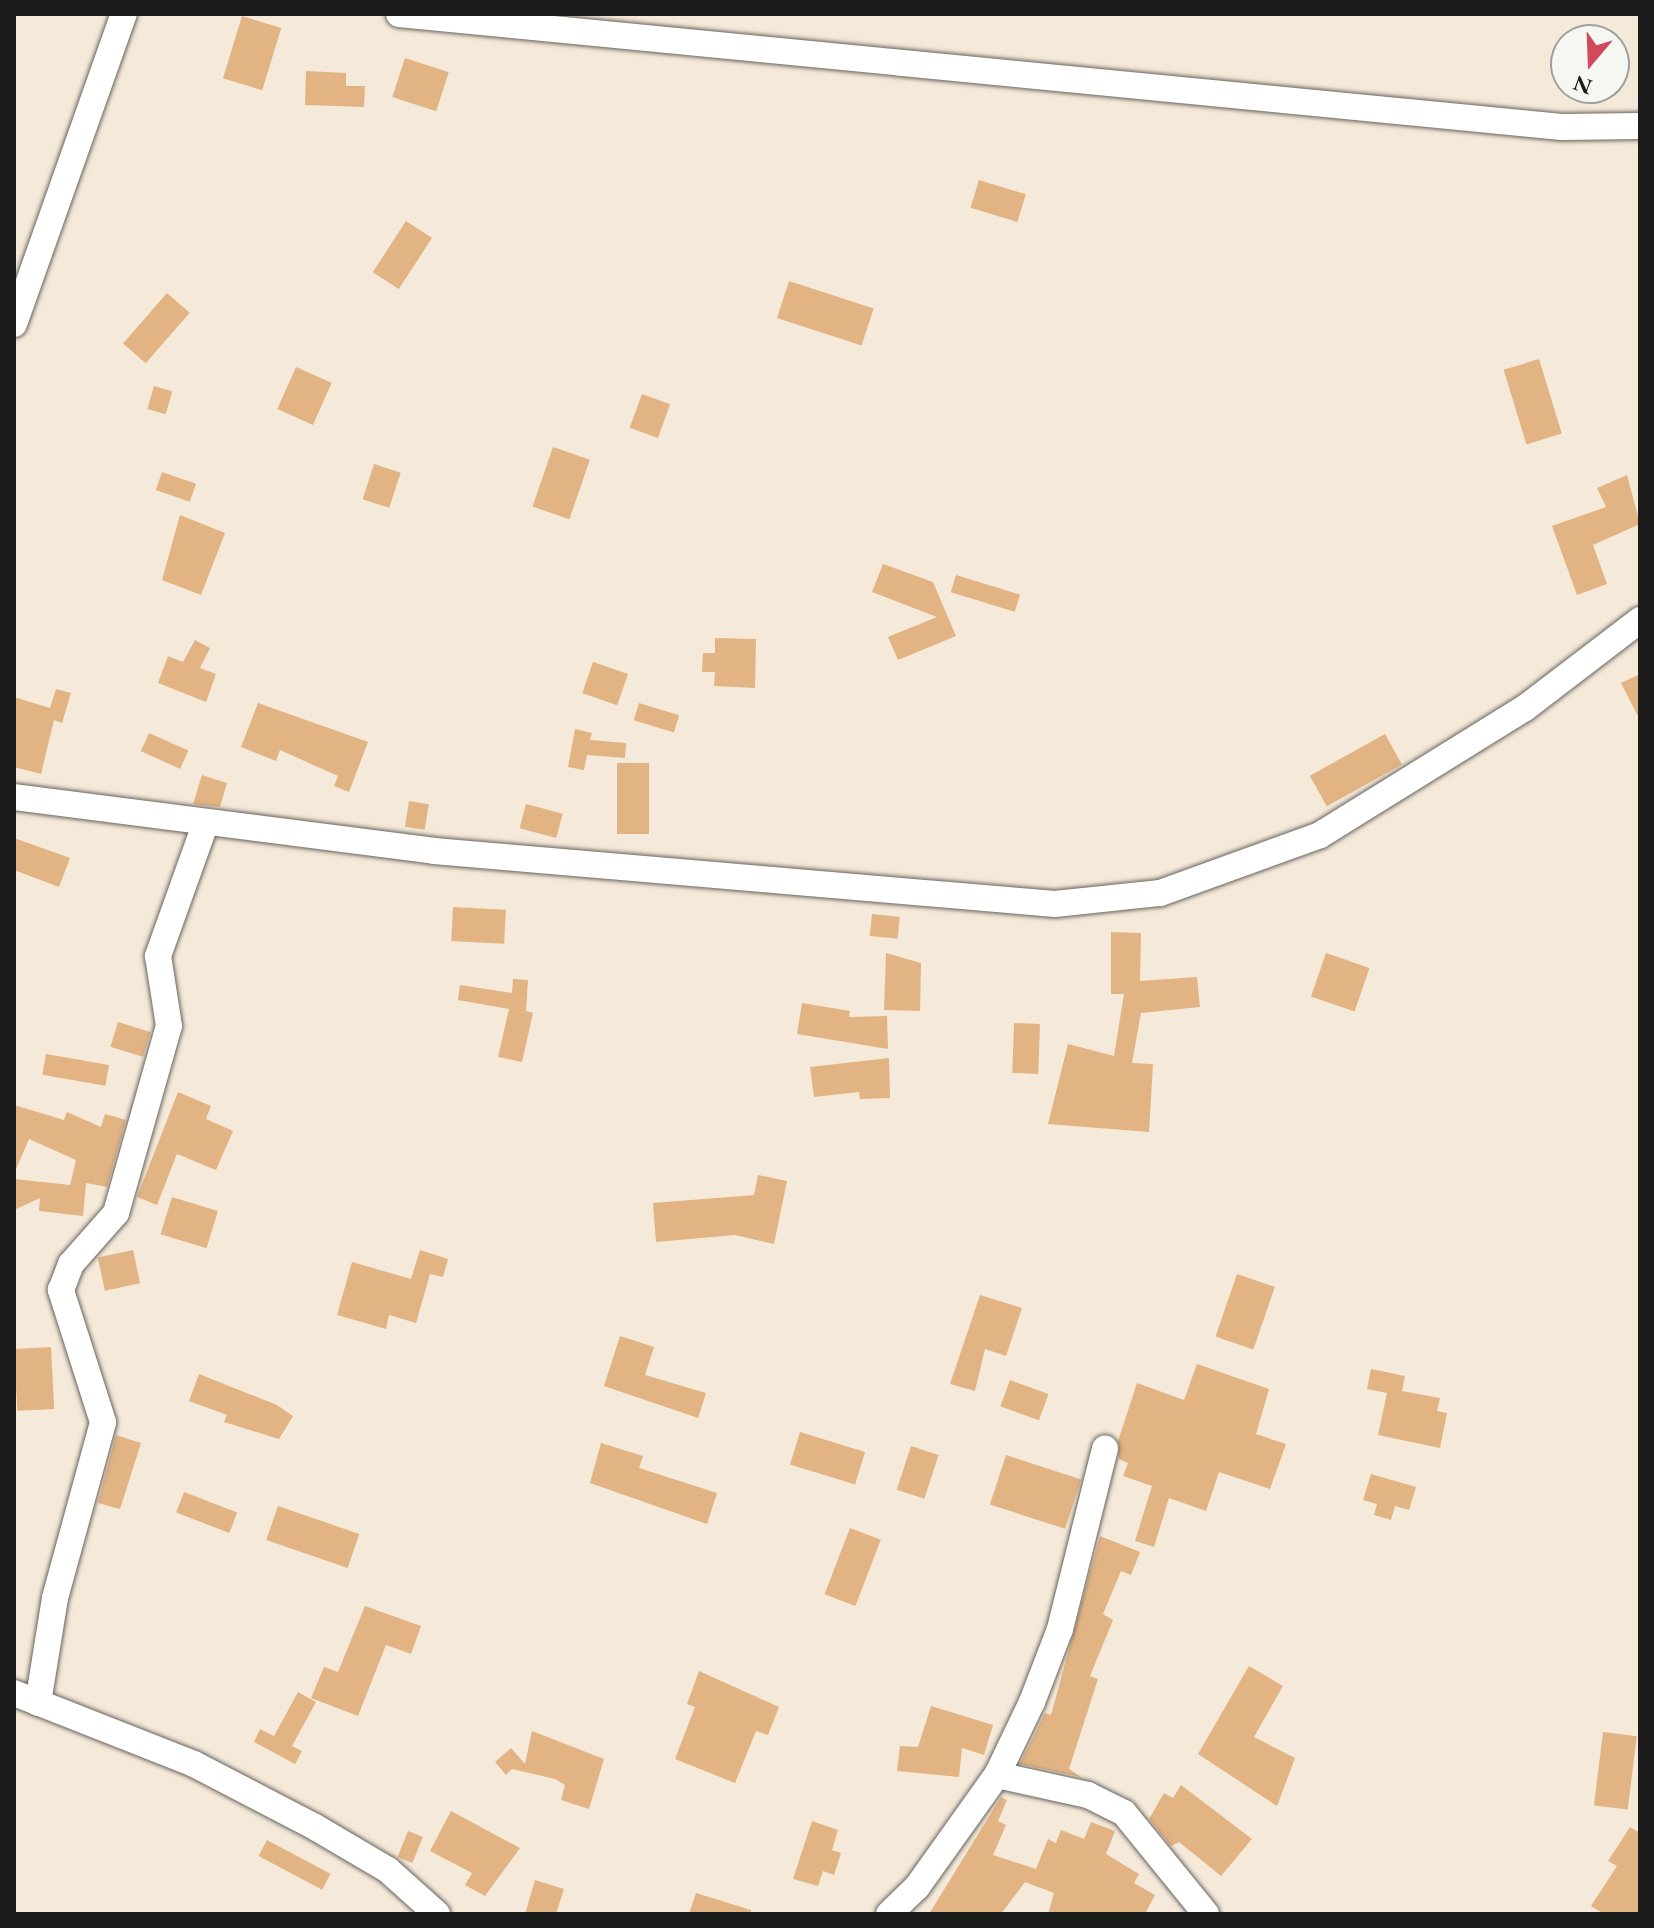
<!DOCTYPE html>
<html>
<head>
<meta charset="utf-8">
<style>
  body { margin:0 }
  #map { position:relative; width:1654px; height:1928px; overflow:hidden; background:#f5e9d9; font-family:"EB Garamond",serif }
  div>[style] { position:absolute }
  .building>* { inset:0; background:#e2b483; transform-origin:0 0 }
  .roads { filter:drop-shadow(0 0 2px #68645e) drop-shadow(0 0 2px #68645e) }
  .minor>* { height:26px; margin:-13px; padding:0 13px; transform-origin:13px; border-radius:13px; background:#fff }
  span { translate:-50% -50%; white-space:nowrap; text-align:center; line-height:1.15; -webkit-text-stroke:7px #f6f6f2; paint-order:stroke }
  .frame { position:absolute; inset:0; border:16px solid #1c1c1c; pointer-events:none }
  .north { position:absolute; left:1550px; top:24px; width:80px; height:80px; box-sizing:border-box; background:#f6f6f2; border:2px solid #9f9f9c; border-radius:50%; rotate:199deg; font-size:22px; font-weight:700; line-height:32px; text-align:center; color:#1c1c1c }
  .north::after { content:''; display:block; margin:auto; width:28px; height:36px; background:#d1495b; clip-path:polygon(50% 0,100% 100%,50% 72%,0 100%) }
</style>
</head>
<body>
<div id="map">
  <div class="building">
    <i style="left:242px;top:16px;width:41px;height:65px;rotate:17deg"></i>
    <i style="left:405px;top:58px;width:46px;height:41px;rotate:18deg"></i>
    <i style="clip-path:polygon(306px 71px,346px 73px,346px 86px,365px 86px,364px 107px,305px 105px)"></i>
    <i style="left:979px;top:180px;width:49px;height:29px;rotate:17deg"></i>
    <i style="left:406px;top:221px;width:31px;height:61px;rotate:33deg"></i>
    <i style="left:789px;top:281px;width:89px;height:39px;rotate:18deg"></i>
    <i style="left:167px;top:293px;width:30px;height:67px;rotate:41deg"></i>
    <i style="left:1539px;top:359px;width:78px;height:37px;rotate:73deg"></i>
    <i style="left:296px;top:367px;width:39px;height:46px;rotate:24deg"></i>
    <i style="left:154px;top:386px;width:19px;height:24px;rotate:16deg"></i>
    <i style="left:642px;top:394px;width:30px;height:36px;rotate:20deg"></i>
    <i style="left:553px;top:447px;width:39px;height:63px;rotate:19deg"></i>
    <i style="left:374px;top:464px;width:28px;height:37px;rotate:18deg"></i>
    <i style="left:162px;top:472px;width:36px;height:19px;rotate:19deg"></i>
    <i style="clip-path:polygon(1627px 475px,1640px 524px,1593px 545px,1607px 584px,1577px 595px,1552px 526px,1606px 507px,1597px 488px)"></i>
    <i style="clip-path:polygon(180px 515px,225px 533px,201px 595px,162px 580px)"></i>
    <i style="clip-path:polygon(883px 564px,933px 582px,956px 636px,898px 660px,888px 637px,937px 617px,872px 592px)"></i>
    <i style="left:956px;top:575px;width:67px;height:18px;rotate:17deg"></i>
    <i style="clip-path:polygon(715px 638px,756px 639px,755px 688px,714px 686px,715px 672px,702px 672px,703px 653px,715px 653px)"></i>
    <i style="clip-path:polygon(195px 640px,210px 648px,200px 668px,216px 674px,206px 702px,158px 683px,168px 656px,183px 662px)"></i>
    <i style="left:593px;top:662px;width:37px;height:33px;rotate:19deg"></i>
    <i style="clip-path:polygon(1640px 674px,1640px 720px,1621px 683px)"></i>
    <i style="clip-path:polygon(56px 689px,71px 693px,62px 723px,54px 720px,41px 774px,14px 767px,14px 697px,50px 708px)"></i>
    <i style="clip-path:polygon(258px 703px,368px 742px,349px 792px,334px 786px,338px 776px,280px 750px,276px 761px,241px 747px)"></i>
    <i style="left:639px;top:703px;width:42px;height:18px;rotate:17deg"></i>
    <i style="clip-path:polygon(575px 729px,592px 733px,590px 740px,626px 743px,625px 758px,587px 755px,584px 770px,568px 767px)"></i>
    <i style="left:149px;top:733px;width:43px;height:20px;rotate:24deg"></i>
    <i style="left:1385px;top:734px;width:35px;height:86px;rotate:61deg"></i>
    <i style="left:617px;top:763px;width:32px;height:71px"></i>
    <i style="clip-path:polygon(202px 775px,227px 783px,220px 807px,193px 804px)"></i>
    <i style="left:409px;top:801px;width:20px;height:26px;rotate:9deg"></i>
    <i style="left:526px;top:804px;width:38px;height:25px;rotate:15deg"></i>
    <i style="clip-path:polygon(14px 838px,70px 858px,59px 887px,14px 870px)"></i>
    <i style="left:453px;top:907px;width:53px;height:34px;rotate:3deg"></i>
    <i style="left:872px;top:914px;width:28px;height:22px;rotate:6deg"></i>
    <i style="clip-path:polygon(1111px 932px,1141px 933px,1140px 981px,1197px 977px,1200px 1007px,1141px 1013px,1132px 1063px,1153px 1064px,1149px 1132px,1048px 1124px,1068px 1044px,1114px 1056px,1124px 994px,1111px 994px)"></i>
    <i style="clip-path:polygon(886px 953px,921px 963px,920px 1011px,884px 1010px)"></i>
    <i style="left:1326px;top:953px;width:46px;height:46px;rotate:19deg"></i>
    <i style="clip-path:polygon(513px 979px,528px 980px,526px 1011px,533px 1013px,522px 1062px,498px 1057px,509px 1009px,458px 1000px,460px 985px,512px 993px)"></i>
    <i style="clip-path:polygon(802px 1003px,850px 1011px,849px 1017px,887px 1016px,888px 1049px,797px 1034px)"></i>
    <i style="left:118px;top:1022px;width:34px;height:26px;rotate:17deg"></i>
    <i style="left:1014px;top:1023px;width:26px;height:50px;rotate:2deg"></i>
    <i style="left:46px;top:1054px;width:64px;height:21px;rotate:10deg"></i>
    <i style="clip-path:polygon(889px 1058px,890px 1098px,860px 1099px,859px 1092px,814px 1097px,810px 1067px)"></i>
    <i style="clip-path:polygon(178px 1092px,211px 1106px,206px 1119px,233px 1131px,216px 1170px,177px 1154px,157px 1205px,137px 1197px)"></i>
    <i style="clip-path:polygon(14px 1105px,64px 1120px,67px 1112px,101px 1127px,105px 1114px,126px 1120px,107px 1187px,86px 1183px,83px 1216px,39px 1211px,40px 1198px,14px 1210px,14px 1179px,70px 1185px,76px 1160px,29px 1139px,14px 1174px)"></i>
    <i style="clip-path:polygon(758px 1175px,787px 1181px,774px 1244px,735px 1235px,656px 1242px,653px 1203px,754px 1195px)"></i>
    <i style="left:172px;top:1197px;width:48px;height:39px;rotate:17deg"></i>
    <i style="left:133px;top:1250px;width:34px;height:36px;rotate:78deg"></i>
    <i style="clip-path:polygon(420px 1250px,448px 1259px,443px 1277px,430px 1274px,416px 1323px,389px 1315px,386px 1329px,337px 1315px,352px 1262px,411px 1279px)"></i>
    <i style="left:1237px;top:1274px;width:40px;height:66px;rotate:19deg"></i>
    <i style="clip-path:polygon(980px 1295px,1022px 1308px,1006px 1356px,985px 1349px,975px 1391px,950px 1384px)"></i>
    <i style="clip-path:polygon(620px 1336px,654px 1347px,645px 1375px,706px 1393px,698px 1418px,604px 1386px)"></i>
    <i style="left:51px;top:1347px;width:62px;height:37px;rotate:87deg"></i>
    <i style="clip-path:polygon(1197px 1364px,1269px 1389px,1256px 1434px,1286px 1444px,1270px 1489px,1219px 1472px,1206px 1511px,1169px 1498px,1154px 1547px,1135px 1541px,1152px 1486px,1123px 1476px,1128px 1463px,1119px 1459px,1118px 1441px,1137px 1383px,1184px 1400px)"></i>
    <i style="clip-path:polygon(1371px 1369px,1405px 1376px,1402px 1391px,1440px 1398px,1437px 1411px,1447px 1413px,1440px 1448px,1378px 1435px,1387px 1393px,1367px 1389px)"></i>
    <i style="clip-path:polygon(199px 1374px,277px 1405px,293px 1416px,279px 1439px,224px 1422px,227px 1415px,189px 1401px)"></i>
    <i style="left:1010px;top:1380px;width:41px;height:28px;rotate:20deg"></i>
    <i style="left:800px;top:1432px;width:68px;height:34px;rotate:17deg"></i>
    <i style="clip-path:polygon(116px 1435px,141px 1443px,120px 1509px,98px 1503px)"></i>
    <i style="clip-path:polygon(601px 1443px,643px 1456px,639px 1468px,717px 1493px,707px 1524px,590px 1483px)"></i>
    <i style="left:911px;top:1446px;width:29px;height:46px;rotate:18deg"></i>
    <i style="left:1006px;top:1455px;width:79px;height:52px;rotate:18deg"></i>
    <i style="clip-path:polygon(1371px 1474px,1416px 1487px,1409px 1510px,1395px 1506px,1391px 1520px,1374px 1515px,1377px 1504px,1363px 1500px)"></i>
    <i style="left:184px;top:1492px;width:57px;height:22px;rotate:21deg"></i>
    <i style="left:278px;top:1506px;width:86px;height:36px;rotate:19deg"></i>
    <i style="left:850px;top:1528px;width:33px;height:71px;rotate:21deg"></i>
    <i style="clip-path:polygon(1100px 1536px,1140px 1552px,1131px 1575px,1121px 1571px,1103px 1614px,1113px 1620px,1090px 1676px,1098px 1679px,1069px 1769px,1081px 1777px,1020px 1764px,1045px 1713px,1051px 1715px)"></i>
    <i style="clip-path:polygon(365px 1606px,421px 1626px,411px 1654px,386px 1645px,358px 1716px,311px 1698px,324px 1667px,338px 1672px)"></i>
    <i style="clip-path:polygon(1249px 1666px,1283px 1686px,1254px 1737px,1295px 1758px,1277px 1806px,1198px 1754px)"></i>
    <i style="clip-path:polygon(699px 1671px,779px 1707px,768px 1735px,756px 1731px,735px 1783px,675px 1759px,695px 1707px,687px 1704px)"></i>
    <i style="clip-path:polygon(298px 1692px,316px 1702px,292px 1746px,302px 1751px,295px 1764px,254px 1742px,260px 1729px,274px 1736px)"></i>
    <i style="clip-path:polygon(931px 1706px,993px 1725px,984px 1755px,962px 1748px,959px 1777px,897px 1771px,900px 1746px,918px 1747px)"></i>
    <i style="clip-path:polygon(532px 1731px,604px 1759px,589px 1809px,561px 1800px,565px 1785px,555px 1779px,512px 1769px,506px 1775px,495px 1762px,511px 1748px,525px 1764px)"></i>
    <i style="left:1603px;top:1732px;width:34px;height:74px;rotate:7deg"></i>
    <i style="clip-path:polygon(1181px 1785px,1252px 1839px,1221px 1876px,1179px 1842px,1171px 1846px,1149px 1819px,1164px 1793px,1173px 1798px)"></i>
    <i style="clip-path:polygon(1001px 1797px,1007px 1800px,998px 1821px,1006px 1825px,993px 1855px,1036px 1869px,1048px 1839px,1056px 1843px,1061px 1830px,1084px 1839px,1091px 1822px,1115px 1831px,1106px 1854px,1139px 1874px,1134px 1883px,1155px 1895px,1145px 1914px,1048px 1914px,1054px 1893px,1025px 1882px,1001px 1914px,929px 1914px)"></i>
    <i style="clip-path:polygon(451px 1811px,520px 1848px,485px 1896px,465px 1885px,472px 1873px,430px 1851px)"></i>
    <i style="clip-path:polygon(812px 1821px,838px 1830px,832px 1850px,841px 1853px,834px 1875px,823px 1871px,818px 1886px,793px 1879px)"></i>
    <i style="clip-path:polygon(1630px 1827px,1640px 1833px,1640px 1914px,1604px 1914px,1591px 1906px,1617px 1866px,1608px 1861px)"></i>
    <i style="left:408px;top:1831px;width:16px;height:28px;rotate:22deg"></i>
    <i style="left:267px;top:1840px;width:72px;height:18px;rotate:28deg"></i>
    <i style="clip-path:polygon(535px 1880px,564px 1889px,556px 1914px,525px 1914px)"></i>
    <i style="clip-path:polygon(696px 1893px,751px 1910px,751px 1914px,689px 1914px)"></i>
  </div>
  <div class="roads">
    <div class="minor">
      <i style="left:399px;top:14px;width:1168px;rotate:5.55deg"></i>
      <i style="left:1562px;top:127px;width:78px;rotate:-0.7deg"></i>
      <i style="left:14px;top:324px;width:329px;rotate:-70.5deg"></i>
      <i style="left:14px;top:797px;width:423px;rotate:7.3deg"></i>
      <i style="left:434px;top:851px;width:623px;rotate:4.88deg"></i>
      <i style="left:1055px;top:904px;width:106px;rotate:-6deg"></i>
      <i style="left:1160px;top:893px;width:170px;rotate:-19.9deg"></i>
      <i style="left:1320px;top:835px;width:241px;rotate:-31.8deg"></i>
      <i style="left:1525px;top:708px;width:145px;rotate:-37.4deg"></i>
      <i style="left:14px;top:1693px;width:193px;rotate:21.5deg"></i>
      <i style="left:194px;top:1764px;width:136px;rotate:27.5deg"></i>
      <i style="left:315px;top:1827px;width:85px;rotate:30.5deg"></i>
      <i style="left:388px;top:1870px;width:66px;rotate:41.9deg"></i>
      <i style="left:38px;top:1703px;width:106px;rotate:-80.8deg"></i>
      <i style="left:55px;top:1598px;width:182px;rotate:-74.7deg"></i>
      <i style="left:103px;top:1422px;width:139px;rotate:-107.7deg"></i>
      <i style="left:61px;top:1290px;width:28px;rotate:-69deg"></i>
      <i style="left:71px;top:1264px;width:68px;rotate:-48.6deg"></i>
      <i style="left:116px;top:1213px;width:194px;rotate:-74.2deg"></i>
      <i style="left:169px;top:1026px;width:71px;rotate:-98.9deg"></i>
      <i style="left:158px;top:956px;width:142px;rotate:-70.3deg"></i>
      <i style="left:997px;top:1775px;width:93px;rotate:12.4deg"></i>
      <i style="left:1088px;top:1795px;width:40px;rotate:26.6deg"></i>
      <i style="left:1124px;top:1813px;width:130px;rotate:50.9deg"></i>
      <i style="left:889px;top:1914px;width:39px;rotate:-44deg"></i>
      <i style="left:917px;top:1887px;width:138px;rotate:-54.5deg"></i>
      <i style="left:997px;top:1775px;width:81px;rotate:-64.4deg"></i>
      <i style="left:1032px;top:1702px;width:78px;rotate:-69deg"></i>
      <i style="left:1060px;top:1629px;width:186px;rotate:-76deg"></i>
    </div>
  </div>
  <div class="frame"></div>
  <div class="north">N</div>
</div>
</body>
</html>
